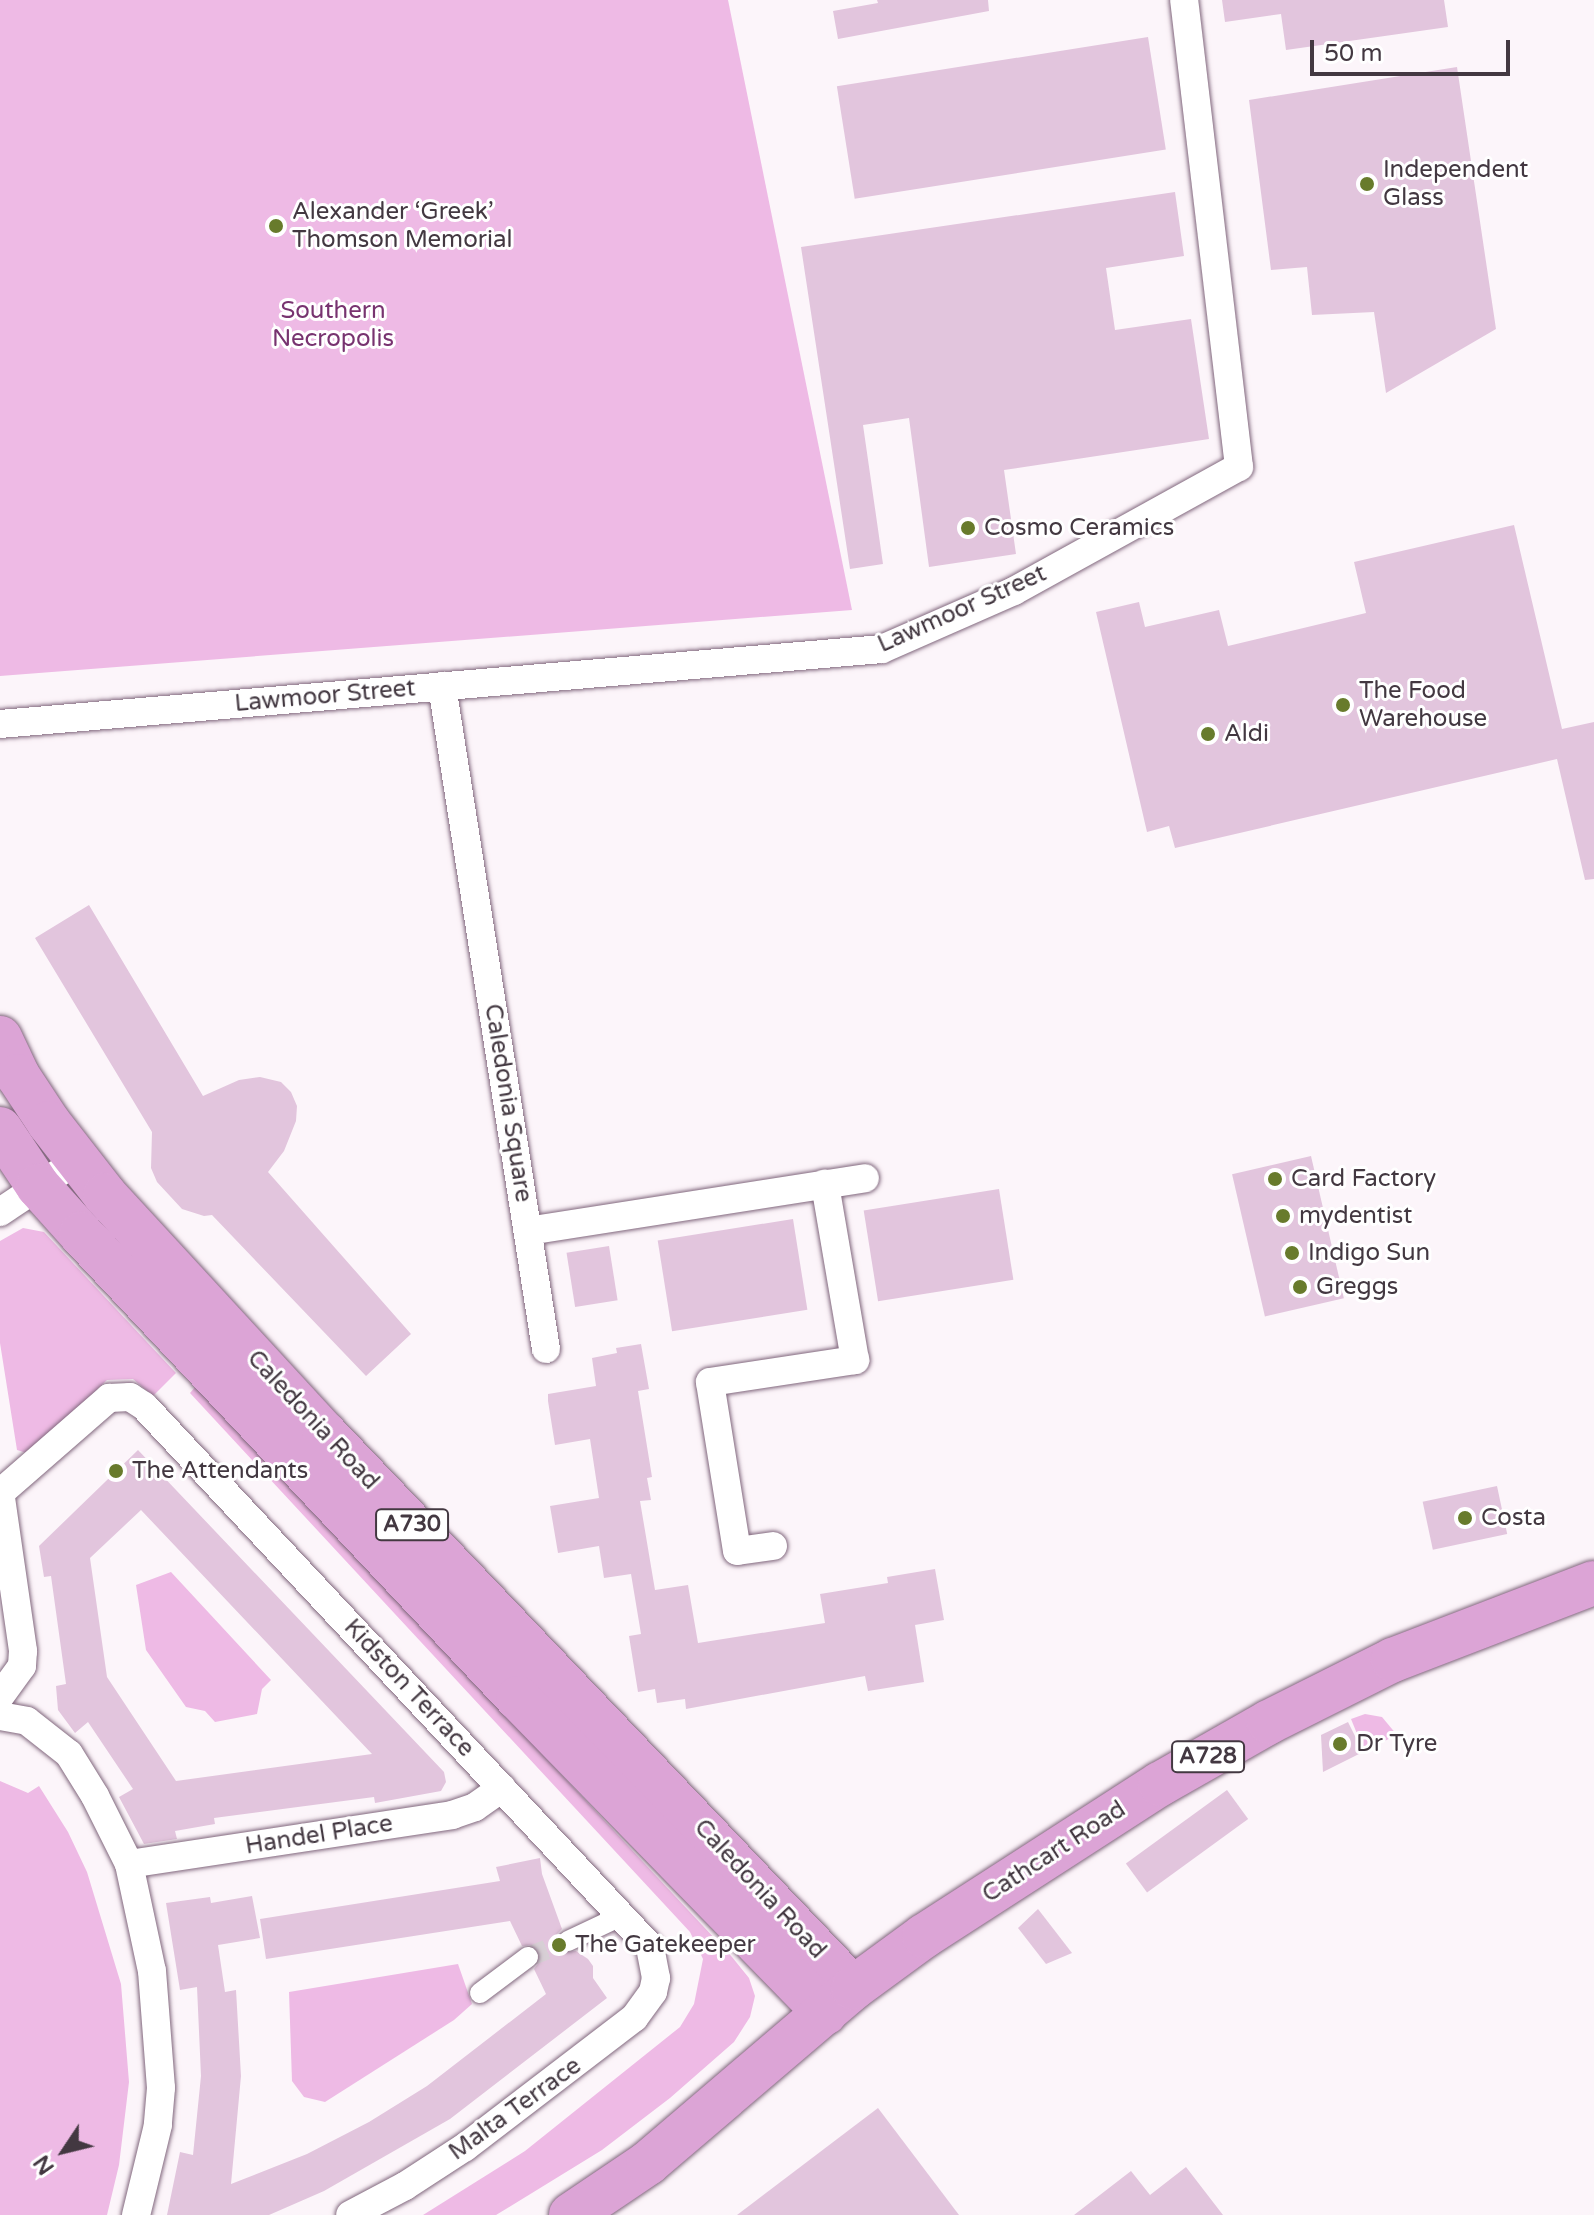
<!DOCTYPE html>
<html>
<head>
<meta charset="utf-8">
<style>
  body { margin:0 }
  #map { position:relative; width:1594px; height:2215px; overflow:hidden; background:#fcf5fa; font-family:"Varela Round",sans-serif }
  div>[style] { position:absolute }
  .green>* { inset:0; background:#eebae5 }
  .building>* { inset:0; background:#e2c5dd; transform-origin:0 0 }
  .pedestrian-tunnel>* { height:20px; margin-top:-10px; transform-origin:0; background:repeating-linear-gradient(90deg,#d7cfd5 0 20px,transparent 0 30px) }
  .roads { filter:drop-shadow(0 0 2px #81677d) drop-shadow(0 0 2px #81677d) }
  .pedestrian>* { height:20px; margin:-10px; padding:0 10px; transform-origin:10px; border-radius:10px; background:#fff }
  .minor>* { height:28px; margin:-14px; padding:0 14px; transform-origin:14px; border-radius:14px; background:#fff }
  .primary>* { height:44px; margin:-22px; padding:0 22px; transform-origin:22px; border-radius:22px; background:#dca4d6 }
  .dots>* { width:22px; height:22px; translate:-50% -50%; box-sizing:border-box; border:4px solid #fff; border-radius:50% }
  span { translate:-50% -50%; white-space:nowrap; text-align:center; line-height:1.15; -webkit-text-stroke:6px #fff; paint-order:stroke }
  .shield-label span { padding:2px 6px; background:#fff; border:2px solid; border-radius:6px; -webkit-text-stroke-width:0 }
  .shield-label { font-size:22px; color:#433841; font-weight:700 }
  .poi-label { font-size:24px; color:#433841 }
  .left { translate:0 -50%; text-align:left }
  .park-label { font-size:24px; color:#783370 }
  .street-label { font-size:24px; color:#433841 }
  .north { position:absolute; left:24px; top:2111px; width:80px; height:80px; -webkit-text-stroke:6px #fff; paint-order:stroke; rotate:235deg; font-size:22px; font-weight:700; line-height:32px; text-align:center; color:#433841 }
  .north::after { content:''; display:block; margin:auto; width:28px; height:36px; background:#433841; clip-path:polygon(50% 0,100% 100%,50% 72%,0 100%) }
  .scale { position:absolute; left:1310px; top:40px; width:200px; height:36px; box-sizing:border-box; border:4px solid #433841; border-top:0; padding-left:10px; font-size:24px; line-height:28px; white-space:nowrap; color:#433841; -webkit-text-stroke:6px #fff; paint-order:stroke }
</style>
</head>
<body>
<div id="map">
  <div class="green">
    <i style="clip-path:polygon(0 0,728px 0,852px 610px,0 676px)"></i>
    <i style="clip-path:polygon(23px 1228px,44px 1232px,176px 1373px,153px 1396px,133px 1379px,107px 1380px,30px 1454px,17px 1450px,0 1343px,0 1241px)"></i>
    <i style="clip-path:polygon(197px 1385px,732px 1957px,749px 1978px,755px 1996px,750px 2017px,734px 2042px,670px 2098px,602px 2150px,496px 2215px,423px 2215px,525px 2151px,680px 2027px,694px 2004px,703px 1959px,690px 1932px,190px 1393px)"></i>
    <i style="clip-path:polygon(171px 1572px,271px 1680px,262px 1689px,257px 1714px,215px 1722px,205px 1711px,186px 1707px,146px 1650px,136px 1585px)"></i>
    <i style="clip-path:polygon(1365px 1714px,1382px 1717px,1397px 1735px,1364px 1751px,1351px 1719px)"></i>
    <i style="clip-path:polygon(0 1781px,28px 1793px,39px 1786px,68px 1832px,87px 1872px,121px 1984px,129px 2082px,119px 2165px,107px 2215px,0 2215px)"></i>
    <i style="clip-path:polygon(458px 1964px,472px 2004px,454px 2020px,325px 2102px,304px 2097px,292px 2081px,289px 1992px)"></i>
  </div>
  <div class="building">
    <i style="clip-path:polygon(877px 0,988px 0,989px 11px,838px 39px,833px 11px,878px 3px)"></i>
    <i style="clip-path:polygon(1222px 0,1444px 0,1448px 27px,1286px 50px,1281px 14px,1225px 22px)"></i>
    <i style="left:1148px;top:37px;width:114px;height:315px;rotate:81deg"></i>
    <i style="clip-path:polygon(1457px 67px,1496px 329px,1386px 393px,1374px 312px,1312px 315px,1307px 267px,1271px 270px,1249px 100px)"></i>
    <i style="clip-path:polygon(1175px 192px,1184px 256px,1106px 268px,1115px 330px,1191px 319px,1209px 439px,1004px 470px,1016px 554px,929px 567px,909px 418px,863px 425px,883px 564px,850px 569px,801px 247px)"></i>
    <i style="clip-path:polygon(1514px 525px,1562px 729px,1594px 722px,1594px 879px,1585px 880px,1557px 759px,1175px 848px,1169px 826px,1147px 832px,1096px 612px,1139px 602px,1145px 627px,1219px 610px,1228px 646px,1366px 613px,1354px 562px)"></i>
    <i style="clip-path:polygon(89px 905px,203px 1096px,239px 1080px,260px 1077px,281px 1082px,291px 1092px,297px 1106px,296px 1121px,284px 1151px,268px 1172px,411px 1334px,366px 1376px,212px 1215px,204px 1216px,182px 1209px,157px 1182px,151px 1168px,152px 1132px,35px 938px)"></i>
    <i style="left:1311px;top:1156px;width:146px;height:81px;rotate:77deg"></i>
    <i style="left:999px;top:1189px;width:92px;height:137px;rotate:81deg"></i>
    <i style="left:793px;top:1219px;width:92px;height:137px;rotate:81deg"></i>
    <i style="left:609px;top:1246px;width:55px;height:43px;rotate:81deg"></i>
    <i style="clip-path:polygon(641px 1344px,649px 1389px,638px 1391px,652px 1477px,647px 1478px,651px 1500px,640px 1501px,655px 1590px,688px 1585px,698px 1643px,825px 1623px,820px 1594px,888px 1583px,887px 1577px,935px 1569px,944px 1620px,915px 1625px,924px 1682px,868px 1691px,865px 1676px,686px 1709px,685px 1699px,657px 1703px,655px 1689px,638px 1692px,629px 1636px,641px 1634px,631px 1574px,604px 1578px,599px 1546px,558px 1553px,550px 1506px,599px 1498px,590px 1439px,555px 1445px,548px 1401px,548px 1394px,596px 1386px,592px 1358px,617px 1353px,616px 1348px)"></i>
    <i style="clip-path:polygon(evenodd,138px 1450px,444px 1772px,446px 1782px,441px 1791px,375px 1803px,374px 1797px,214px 1818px,215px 1824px,175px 1831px,177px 1839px,144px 1844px,119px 1797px,133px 1789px,88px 1722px,75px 1733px,58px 1710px,56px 1686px,66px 1684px,51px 1576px,44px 1577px,39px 1546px,138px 1450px,141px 1510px,372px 1754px,176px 1781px,107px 1677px,90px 1558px,141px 1510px)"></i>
    <i style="left:1497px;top:1486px;width:49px;height:76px;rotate:78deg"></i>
    <i style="clip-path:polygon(1348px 1722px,1363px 1752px,1323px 1772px,1321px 1735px)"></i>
    <i style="left:1227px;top:1790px;width:36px;height:125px;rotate:54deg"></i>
    <i style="clip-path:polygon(540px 1858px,542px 1874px,562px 1929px,557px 1934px,556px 1946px,561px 1952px,576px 1951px,588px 1959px,593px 1966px,593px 1978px,607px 1998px,450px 2119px,324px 2191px,269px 2215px,167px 2215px,180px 2152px,193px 2155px,201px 2076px,197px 1987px,180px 1990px,166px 1903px,210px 1897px,211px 1903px,252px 1896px,260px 1938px,218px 1945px,225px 1992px,236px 1990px,241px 2076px,231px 2184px,307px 2154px,369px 2122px,427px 2086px,546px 1994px,534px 1969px,540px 1961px,539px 1950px,532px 1945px,522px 1946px,510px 1921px,266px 1959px,260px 1919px,500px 1881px,496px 1867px)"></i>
    <i style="clip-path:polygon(1038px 1909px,1072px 1953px,1046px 1964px,1018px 1928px)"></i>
    <i style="clip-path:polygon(878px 2108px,959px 2215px,737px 2215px)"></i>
    <i style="clip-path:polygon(1186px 2167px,1223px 2215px,1074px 2215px,1131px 2171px,1150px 2195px)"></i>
  </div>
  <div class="pedestrian-tunnel">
    <i style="left:528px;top:1957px;width:43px;rotate:-21.8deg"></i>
  </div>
  <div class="roads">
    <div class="pedestrian">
      <i style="left:568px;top:1941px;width:61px;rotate:-25.3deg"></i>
      <i style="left:480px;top:1993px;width:60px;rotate:-36.9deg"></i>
    </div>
    <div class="minor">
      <i style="left:442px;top:686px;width:671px;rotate:81.09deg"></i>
      <i style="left:0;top:724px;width:885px;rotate:-4.86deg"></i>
      <i style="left:882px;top:649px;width:144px;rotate:-23.7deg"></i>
      <i style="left:1014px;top:591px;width:257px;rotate:-28.9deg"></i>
      <i style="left:1239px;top:467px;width:470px;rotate:-96.7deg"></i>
      <i style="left:0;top:1212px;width:94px;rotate:-33.7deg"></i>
      <i style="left:528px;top:1231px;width:341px;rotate:-8.9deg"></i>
      <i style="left:0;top:1491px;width:162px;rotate:81.8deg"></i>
      <i style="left:23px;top:1651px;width:15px;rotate:94deg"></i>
      <i style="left:22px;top:1666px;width:37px;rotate:126deg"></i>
      <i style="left:0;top:1493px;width:145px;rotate:-41.1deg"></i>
      <i style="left:109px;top:1398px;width:21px;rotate:-3deg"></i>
      <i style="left:130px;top:1397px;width:17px;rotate:33deg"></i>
      <i style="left:144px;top:1406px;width:741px;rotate:46.91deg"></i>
      <i style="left:650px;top:1947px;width:32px;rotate:79deg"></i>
      <i style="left:656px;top:1978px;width:14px;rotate:102deg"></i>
      <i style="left:653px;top:1992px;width:32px;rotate:126deg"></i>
      <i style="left:634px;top:2018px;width:213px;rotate:142.6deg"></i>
      <i style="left:465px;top:2147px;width:72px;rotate:147deg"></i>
      <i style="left:405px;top:2186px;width:62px;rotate:152.2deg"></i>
      <i style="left:773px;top:1546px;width:36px;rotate:172deg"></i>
      <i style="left:737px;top:1551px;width:171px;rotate:-99.1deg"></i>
      <i style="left:710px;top:1382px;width:147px;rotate:-8.6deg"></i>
      <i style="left:855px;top:1360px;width:179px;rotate:-99.7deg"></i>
      <i style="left:0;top:1716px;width:27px;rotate:10deg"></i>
      <i style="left:27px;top:1721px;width:53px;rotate:38.2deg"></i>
      <i style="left:69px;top:1754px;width:49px;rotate:58.2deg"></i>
      <i style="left:95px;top:1796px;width:76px;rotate:63.4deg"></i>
      <i style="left:129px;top:1864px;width:109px;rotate:77.9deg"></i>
      <i style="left:152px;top:1971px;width:117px;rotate:85.6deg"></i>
      <i style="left:161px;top:2088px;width:37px;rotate:95deg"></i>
      <i style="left:158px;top:2125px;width:93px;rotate:103.7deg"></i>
      <i style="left:129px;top:1864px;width:327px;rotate:-8.6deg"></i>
      <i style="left:452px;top:1815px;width:24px;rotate:-19deg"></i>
      <i style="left:475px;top:1807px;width:33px;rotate:-35deg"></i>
    </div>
    <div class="primary">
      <i style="left:0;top:1038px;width:42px;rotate:64.7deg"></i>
      <i style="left:18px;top:1076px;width:56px;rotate:56.6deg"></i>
      <i style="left:49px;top:1123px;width:91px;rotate:52.1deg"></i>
      <i style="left:105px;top:1195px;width:325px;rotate:47.4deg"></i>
      <i style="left:325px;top:1434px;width:765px;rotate:46.38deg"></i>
      <i style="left:0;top:1129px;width:69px;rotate:56.3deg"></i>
      <i style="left:38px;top:1186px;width:64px;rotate:48.1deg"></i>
      <i style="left:81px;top:1234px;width:637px;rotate:46.72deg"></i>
      <i style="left:518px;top:1698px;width:440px;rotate:45.7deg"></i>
      <i style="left:571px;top:2215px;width:93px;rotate:-34deg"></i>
      <i style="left:648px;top:2163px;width:270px;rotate:-40.5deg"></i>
      <i style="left:853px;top:1988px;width:88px;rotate:-36.2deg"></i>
      <i style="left:924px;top:1936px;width:281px;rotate:-32.8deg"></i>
      <i style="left:1160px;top:1784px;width:125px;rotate:-29.6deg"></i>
      <i style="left:1269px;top:1722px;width:139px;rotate:-26.6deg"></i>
      <i style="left:1393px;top:1660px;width:215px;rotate:-21deg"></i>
    </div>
  </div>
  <div class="dots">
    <i style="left:1367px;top:184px;background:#687b2c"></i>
    <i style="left:276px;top:226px;background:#687b2c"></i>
    <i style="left:968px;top:528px;background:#687b2c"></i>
    <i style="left:1343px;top:705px;background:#687b2c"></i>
    <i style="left:1208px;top:734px;background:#687b2c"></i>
    <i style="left:1275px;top:1179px;background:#687b2c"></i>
    <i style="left:1283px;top:1216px;background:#687b2c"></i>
    <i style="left:1292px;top:1253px;background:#687b2c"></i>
    <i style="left:1300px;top:1287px;background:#687b2c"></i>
    <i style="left:116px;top:1471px;background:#687b2c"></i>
    <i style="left:1465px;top:1518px;background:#687b2c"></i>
    <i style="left:1340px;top:1744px;background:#687b2c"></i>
    <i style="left:559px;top:1945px;background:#687b2c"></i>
  </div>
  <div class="shield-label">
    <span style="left:412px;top:1525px">A730</span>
    <span style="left:1208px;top:1757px">A728</span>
  </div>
  <div class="poi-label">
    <span class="left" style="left:1383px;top:184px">Independent<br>Glass</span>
    <span class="left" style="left:292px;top:226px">Alexander ‘Greek’<br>Thomson Memorial</span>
    <span class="left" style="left:984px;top:528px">Cosmo Ceramics</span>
    <span class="left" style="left:1359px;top:705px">The Food<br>Warehouse</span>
    <span class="left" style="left:1224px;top:734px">Aldi</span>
    <span class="left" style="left:1291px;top:1179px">Card Factory</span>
    <span class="left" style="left:1299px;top:1216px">mydentist</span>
    <span class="left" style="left:1308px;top:1253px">Indigo Sun</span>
    <span class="left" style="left:1316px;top:1287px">Greggs</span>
    <span class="left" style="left:132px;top:1471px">The Attendants</span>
    <span class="left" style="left:1481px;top:1518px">Costa</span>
    <span class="left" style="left:1356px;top:1744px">Dr Tyre</span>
    <span class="left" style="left:575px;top:1945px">The Gatekeeper</span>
  </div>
  <div class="park-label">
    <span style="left:333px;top:325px">Southern<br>Necropolis</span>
  </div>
  <div class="street-label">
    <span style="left:962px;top:609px;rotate:-24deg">Lawmoor Street</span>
    <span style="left:325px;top:696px;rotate:-5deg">Lawmoor Street</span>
    <span style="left:508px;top:1103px;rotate:81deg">Caledonia Square</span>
    <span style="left:313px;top:1420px;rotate:47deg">Caledonia Road</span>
    <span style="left:409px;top:1688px;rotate:47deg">Kidston Terrace</span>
    <span style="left:319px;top:1835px;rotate:-9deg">Handel Place</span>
    <span style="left:1054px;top:1852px;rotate:-33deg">Cathcart Road</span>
    <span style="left:760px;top:1889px;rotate:47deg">Caledonia Road</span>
    <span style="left:515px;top:2109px;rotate:-36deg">Malta Terrace</span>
  </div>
  <div class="north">N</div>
  <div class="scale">50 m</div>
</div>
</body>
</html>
